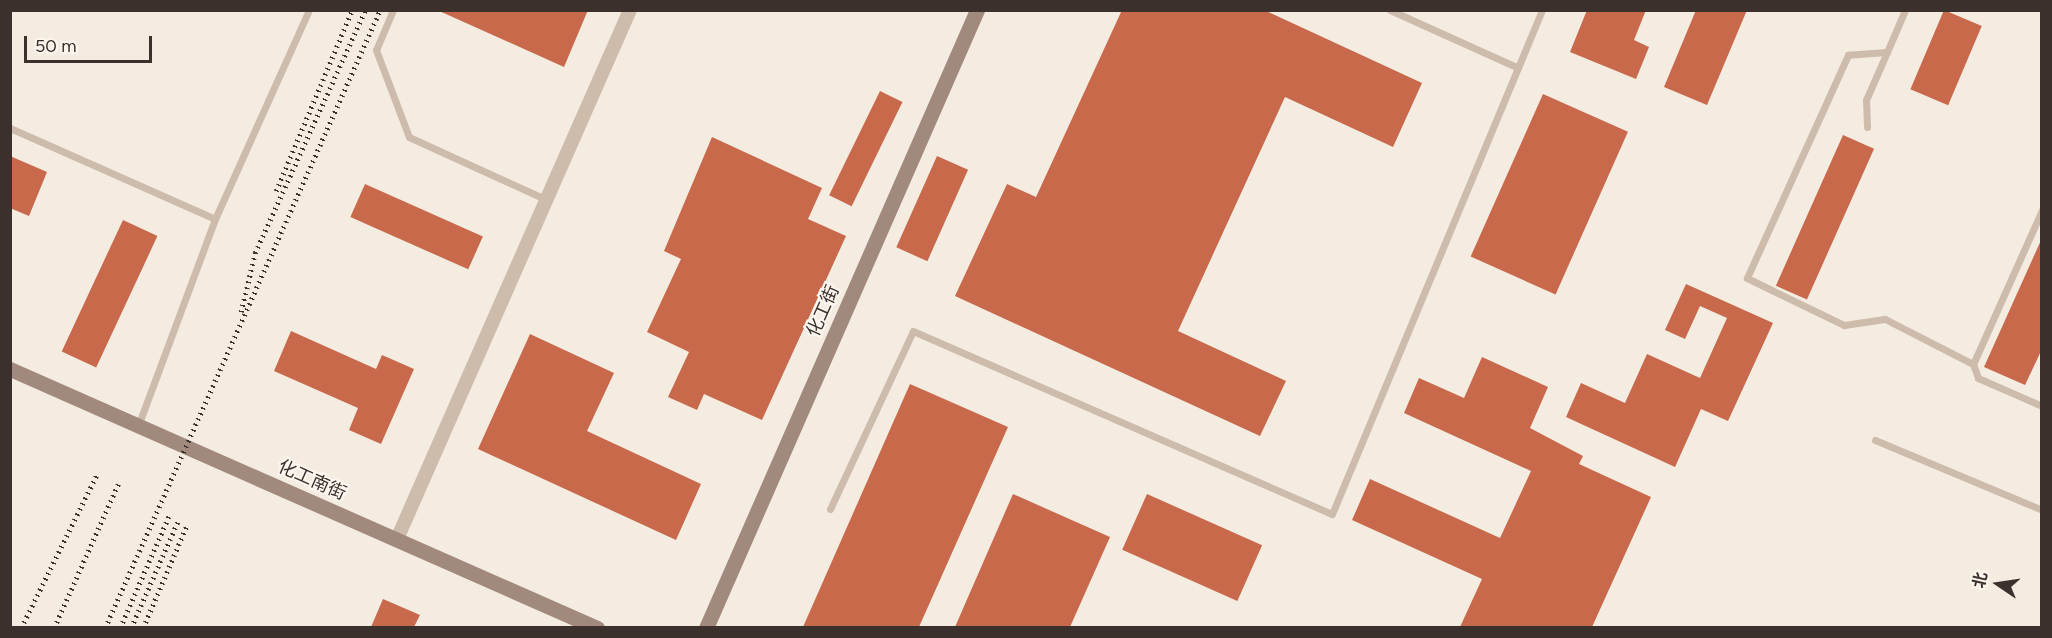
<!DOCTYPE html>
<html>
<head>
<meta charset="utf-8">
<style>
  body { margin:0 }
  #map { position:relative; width:2052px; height:638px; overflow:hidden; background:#f4ebe1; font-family:Figtree,"Noto Sans SC",sans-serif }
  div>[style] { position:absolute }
  .building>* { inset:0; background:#c8694b; transform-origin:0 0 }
  .lane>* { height:7px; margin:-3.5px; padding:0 3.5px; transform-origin:3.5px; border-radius:3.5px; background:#cdbbac }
  .street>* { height:14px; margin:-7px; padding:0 7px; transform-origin:7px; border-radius:7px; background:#cdbbac }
  .secondary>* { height:15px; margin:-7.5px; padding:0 7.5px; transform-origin:7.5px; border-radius:7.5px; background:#a18a7d }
  .rail>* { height:4.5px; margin-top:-2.25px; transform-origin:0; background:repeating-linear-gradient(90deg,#3b302b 0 1.5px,transparent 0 6px) }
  span { translate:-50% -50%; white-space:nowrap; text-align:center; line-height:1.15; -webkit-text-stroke:4.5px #fbf5ee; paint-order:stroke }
  .street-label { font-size:18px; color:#3b302b }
  .frame { position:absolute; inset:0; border:12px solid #3b302b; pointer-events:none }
  .north { position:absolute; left:1968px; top:554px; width:60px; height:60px; -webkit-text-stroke:4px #fbf5ee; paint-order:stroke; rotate:283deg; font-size:16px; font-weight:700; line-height:24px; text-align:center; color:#3b302b }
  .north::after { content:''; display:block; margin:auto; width:21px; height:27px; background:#3b302b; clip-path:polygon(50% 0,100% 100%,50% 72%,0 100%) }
  .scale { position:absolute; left:24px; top:36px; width:128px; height:27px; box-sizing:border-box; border:3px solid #3b302b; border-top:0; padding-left:8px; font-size:18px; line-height:21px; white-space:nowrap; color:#3b302b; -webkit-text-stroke:4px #fbf5ee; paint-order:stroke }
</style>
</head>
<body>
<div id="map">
  <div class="building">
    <i style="clip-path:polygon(437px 10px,588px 10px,564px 67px)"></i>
    <i style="clip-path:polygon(1122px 10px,1264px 10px,1422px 83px,1393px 147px,1285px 97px,1178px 331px,1286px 381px,1260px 436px,955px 296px,1007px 184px,1036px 197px)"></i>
    <i style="clip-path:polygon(1587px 10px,1646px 10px,1634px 40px,1649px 47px,1636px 79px,1570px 52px)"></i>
    <i style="clip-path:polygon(1696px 10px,1747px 10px,1707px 105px,1664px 87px)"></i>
    <i style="left:1944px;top:10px;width:41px;height:86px;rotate:23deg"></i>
    <i style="left:880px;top:91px;width:25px;height:116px;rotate:26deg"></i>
    <i style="left:1543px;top:94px;width:93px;height:178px;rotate:24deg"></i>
    <i style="left:1843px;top:135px;width:34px;height:165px;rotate:24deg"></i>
    <i style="clip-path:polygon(712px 137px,822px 188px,808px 219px,846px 236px,762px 420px,704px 394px,697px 410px,668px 397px,689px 352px,647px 332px,681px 259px,664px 251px)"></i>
    <i style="clip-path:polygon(10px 156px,47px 172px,29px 216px,10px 208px)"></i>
    <i style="left:937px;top:156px;width:34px;height:100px;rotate:24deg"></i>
    <i style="left:365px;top:184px;width:129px;height:36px;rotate:24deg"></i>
    <i style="left:123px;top:220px;width:38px;height:145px;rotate:25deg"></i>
    <i style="clip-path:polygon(2042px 238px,2042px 349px,2025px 385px,1984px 367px)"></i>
    <i style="clip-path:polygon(1686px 284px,1773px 323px,1728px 421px,1701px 409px,1675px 467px,1566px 417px,1581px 383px,1625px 403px,1647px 354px,1700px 378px,1727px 318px,1700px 306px,1685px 339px,1665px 330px)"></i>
    <i style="clip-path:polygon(291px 331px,376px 369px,382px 355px,414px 369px,381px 444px,349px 430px,358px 408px,274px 371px)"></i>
    <i style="clip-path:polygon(530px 334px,614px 373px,587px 431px,701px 484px,676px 540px,478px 449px)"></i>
    <i style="clip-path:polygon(1482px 357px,1548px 387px,1530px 428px,1583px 456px,1579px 464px,1651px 497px,1592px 627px,1460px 627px,1482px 579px,1352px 520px,1370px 479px,1500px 538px,1531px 471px,1404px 413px,1419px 378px,1464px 398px)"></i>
    <i style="clip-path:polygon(910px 384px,1008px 427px,919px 627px,803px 627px)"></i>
    <i style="clip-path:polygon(1013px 494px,1110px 537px,1070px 627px,955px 627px)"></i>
    <i style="left:1147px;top:494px;width:126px;height:61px;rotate:24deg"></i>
    <i style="clip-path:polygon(383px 599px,420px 615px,414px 627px,371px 627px)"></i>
  </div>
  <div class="lane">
    <i style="left:393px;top:10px;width:43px;rotate:113deg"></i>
    <i style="left:376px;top:50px;width:93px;rotate:69.2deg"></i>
    <i style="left:409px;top:137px;width:152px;rotate:24.5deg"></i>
    <i style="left:1390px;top:10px;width:138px;rotate:24.3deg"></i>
    <i style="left:1905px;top:10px;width:46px;rotate:113.2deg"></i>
    <i style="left:1887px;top:52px;width:39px;rotate:176deg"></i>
    <i style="left:1848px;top:55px;width:245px;rotate:114.4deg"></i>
    <i style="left:1747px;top:278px;width:108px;rotate:25.9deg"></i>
    <i style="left:1844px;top:325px;width:41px;rotate:-8.3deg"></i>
    <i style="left:1885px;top:319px;width:99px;rotate:27.1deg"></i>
    <i style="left:1867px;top:127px;width:27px;rotate:-92deg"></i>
    <i style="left:1866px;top:100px;width:52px;rotate:-66.4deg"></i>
    <i style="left:10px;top:128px;width:224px;rotate:23.9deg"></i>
    <i style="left:2042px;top:210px;width:169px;rotate:114.1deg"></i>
    <i style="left:1973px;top:364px;width:15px;rotate:70deg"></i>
    <i style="left:1978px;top:378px;width:70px;rotate:23.6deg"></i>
    <i style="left:138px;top:426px;width:221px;rotate:-69.6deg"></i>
    <i style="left:215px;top:219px;width:229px;rotate:-65.8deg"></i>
    <i style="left:1875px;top:440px;width:181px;rotate:22.7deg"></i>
    <i style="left:830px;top:509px;width:196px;rotate:-65deg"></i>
    <i style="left:913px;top:331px;width:457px;rotate:23.6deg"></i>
    <i style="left:1332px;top:514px;width:546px;rotate:-67.38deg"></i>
  </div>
  <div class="street">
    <i style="left:397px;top:539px;width:578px;rotate:-66.23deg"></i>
  </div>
  <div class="secondary">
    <i style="left:10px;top:369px;width:642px;rotate:23.81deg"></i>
    <i style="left:706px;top:628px;width:675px;rotate:-66.32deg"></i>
  </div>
  <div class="rail">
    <i style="left:276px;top:191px;width:196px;rotate:-67.2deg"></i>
    <i style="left:241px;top:312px;width:61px;rotate:-76.7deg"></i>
    <i style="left:255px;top:253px;width:267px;rotate:-65.6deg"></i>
    <i style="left:21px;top:628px;width:174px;rotate:-63.7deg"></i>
    <i style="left:54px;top:628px;width:160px;rotate:-66deg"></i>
    <i style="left:105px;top:628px;width:676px;rotate:-66.01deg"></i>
    <i style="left:120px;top:628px;width:122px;rotate:-66.4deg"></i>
    <i style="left:131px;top:628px;width:117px;rotate:-66.3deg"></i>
    <i style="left:143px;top:628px;width:110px;rotate:-66.9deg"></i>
  </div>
  <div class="street-label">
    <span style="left:823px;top:311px;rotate:-66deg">化工街</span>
    <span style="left:312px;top:480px;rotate:24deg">化工南街</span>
  </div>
  <div class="frame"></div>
  <div class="north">北</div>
  <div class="scale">50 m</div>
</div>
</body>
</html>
